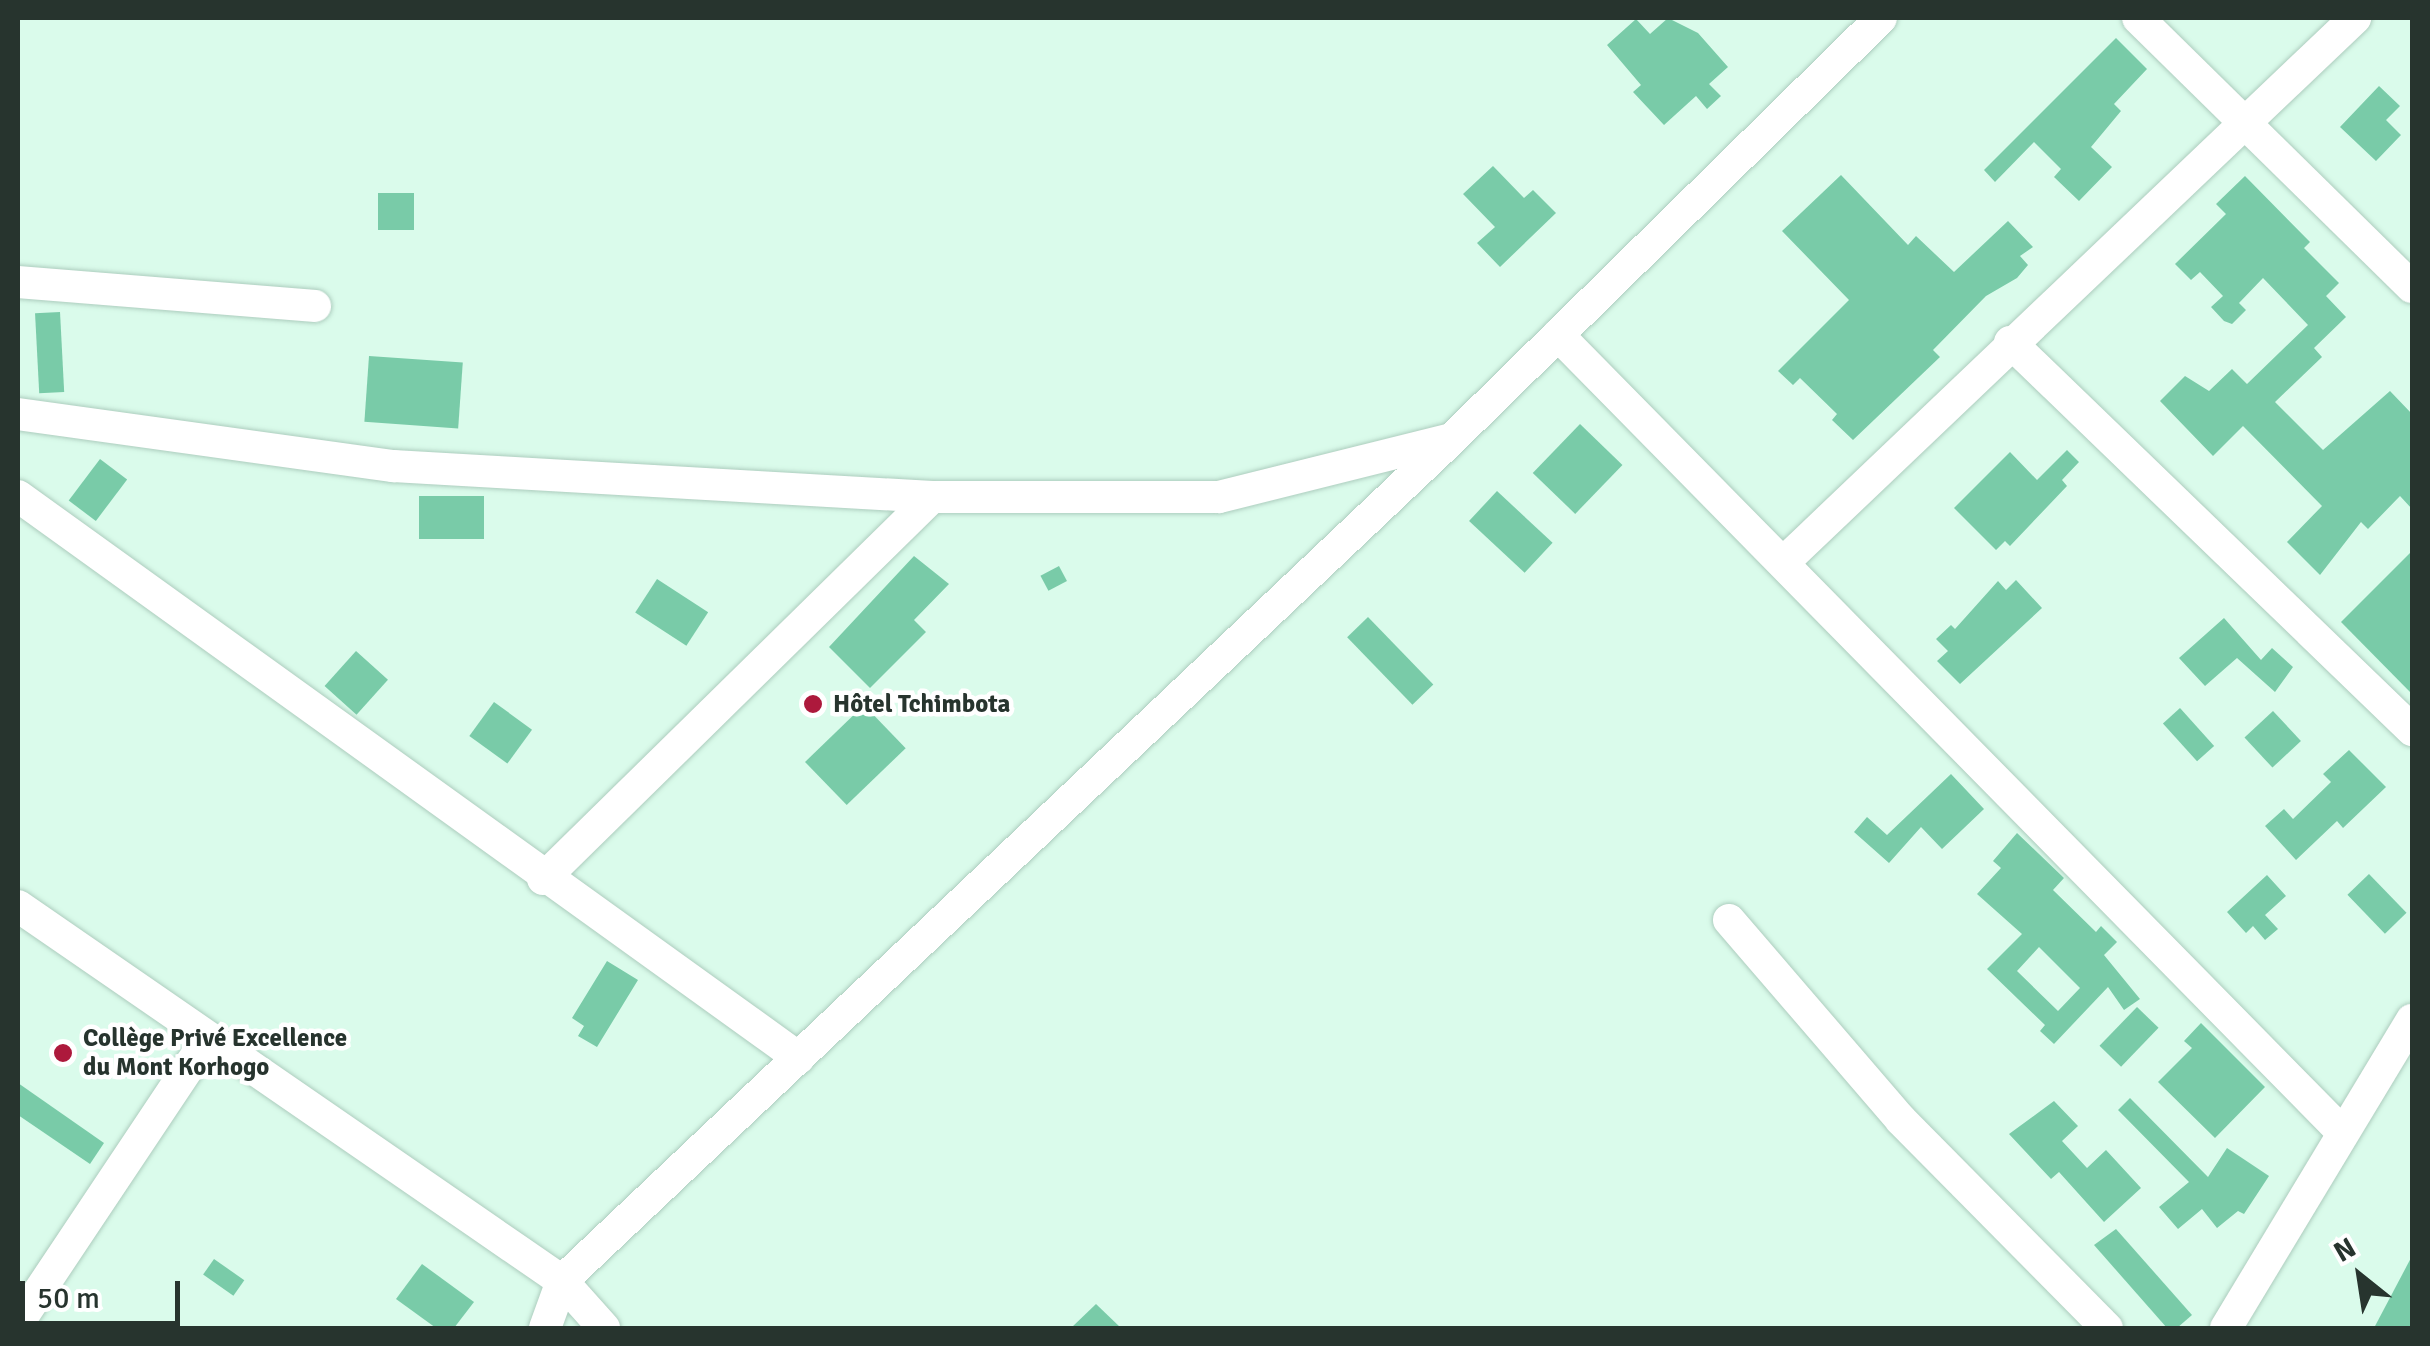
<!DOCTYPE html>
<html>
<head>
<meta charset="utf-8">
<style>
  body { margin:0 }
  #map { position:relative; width:2430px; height:1346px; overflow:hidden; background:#dafbeb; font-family:Signika,sans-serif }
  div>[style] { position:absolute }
  .building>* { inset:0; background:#79cba8; transform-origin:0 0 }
  .roads { filter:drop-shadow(0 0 2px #adcdbe) drop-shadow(0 0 2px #adcdbe) }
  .minor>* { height:32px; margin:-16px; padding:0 16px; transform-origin:16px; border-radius:16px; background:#fff }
  .dots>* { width:28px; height:28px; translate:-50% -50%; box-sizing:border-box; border:5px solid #fff; border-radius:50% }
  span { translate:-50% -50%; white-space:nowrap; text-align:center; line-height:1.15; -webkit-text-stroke:9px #fff; paint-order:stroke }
  .poi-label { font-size:25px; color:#27342e; font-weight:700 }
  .left { translate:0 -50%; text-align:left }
  .frame { position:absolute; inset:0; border:20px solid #27342e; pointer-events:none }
  .north { position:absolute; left:2310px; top:1226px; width:100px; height:100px; -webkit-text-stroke:8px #fff; paint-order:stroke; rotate:330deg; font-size:28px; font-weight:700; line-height:40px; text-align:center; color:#27342e }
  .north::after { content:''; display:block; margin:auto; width:35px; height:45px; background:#27342e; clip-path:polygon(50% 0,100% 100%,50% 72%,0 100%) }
  .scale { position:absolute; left:20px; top:1281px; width:160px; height:45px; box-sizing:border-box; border:5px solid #27342e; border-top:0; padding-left:12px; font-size:30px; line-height:35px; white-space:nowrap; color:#27342e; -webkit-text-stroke:8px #fff; paint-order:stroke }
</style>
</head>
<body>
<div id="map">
  <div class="building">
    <i style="clip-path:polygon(1668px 18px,1698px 33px,1728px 67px,1709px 84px,1721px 96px,1707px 109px,1696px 96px,1664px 125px,1633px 92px,1641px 85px,1607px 45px,1636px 19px,1650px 34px)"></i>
    <i style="clip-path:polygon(2116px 38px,2147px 69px,2114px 104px,2121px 111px,2091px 147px,2112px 167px,2079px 201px,2054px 177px,2061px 169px,2034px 142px,1995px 182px,1984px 170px)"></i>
    <i style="clip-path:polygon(2379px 86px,2400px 106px,2386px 120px,2401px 135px,2376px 161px,2340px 127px)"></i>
    <i style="clip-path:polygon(1493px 166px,1524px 198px,1533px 190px,1556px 213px,1500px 267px,1477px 243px,1495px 227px,1463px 194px)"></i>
    <i style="clip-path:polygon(1841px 175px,1908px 245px,1916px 236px,1954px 272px,2008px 221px,2033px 247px,2020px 256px,2028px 265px,2017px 278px,1986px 296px,1933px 350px,1940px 357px,1853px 440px,1832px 420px,1837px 414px,1800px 378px,1793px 385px,1778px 371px,1849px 300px,1782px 231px)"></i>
    <i style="clip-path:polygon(2245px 176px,2310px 242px,2304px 248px,2339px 283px,2326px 296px,2346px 317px,2314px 348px,2322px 357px,2275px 402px,2323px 450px,2390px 391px,2412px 414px,2412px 509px,2400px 496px,2368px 529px,2361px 522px,2320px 575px,2287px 542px,2322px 506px,2243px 426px,2213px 456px,2160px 401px,2185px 376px,2209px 391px,2232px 369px,2247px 384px,2308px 325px,2263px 278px,2239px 303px,2246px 310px,2232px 324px,2224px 321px,2211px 307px,2223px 296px,2200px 272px,2191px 280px,2175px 264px,2226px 214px,2216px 204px)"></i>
    <i style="left:378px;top:193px;width:36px;height:37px"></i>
    <i style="left:60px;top:312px;width:80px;height:25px;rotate:87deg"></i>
    <i style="left:369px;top:356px;width:94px;height:66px;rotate:4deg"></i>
    <i style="left:1580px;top:424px;width:59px;height:68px;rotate:44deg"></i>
    <i style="clip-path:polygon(2067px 450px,2079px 462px,2062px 480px,2067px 486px,2010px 546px,2005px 541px,1996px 550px,1954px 508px,2010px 452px,2037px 480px)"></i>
    <i style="left:100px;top:459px;width:34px;height:52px;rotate:37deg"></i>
    <i style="left:1497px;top:491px;width:76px;height:41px;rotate:43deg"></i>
    <i style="left:419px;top:496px;width:65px;height:43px"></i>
    <i style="clip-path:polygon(2412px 551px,2412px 694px,2341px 622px)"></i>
    <i style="clip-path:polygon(914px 556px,949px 584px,914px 620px,926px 632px,870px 688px,829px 647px)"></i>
    <i style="left:1059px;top:566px;width:17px;height:21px;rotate:62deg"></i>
    <i style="left:657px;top:579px;width:61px;height:40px;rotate:33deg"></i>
    <i style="clip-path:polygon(2016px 580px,2042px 608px,1960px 684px,1937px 661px,1948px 651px,1936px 639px,1951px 625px,1955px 629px,1998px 581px,2006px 590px)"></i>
    <i style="left:1368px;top:617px;width:94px;height:29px;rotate:46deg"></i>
    <i style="clip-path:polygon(2224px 618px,2261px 660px,2272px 648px,2293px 667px,2275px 692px,2237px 658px,2205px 686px,2179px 658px)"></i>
    <i style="left:356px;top:651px;width:43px;height:47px;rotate:42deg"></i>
    <i style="left:494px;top:702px;width:47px;height:42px;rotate:36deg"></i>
    <i style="left:864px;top:705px;width:60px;height:82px;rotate:46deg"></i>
    <i style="left:2180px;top:708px;width:51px;height:23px;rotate:48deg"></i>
    <i style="left:2273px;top:711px;width:41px;height:39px;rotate:47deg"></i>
    <i style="clip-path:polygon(2349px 750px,2386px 787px,2343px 828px,2337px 821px,2296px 860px,2265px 826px,2284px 809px,2293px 819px,2331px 782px,2323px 774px)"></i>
    <i style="clip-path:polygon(1951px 774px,1984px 809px,1942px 849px,1921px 827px,1889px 863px,1854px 832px,1867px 817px,1887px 835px)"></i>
    <i style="clip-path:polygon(evenodd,2017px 833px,2064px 878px,2053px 890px,2096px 932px,2101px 926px,2117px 942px,2104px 955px,2140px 999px,2124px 1010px,2108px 987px,2054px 1044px,2040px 1031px,2045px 1025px,1987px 969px,2022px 934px,1977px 894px,2001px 868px,1993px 861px,2017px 833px,2039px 947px,2080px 988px,2058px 1011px,2017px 971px,2039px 947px)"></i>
    <i style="left:2369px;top:874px;width:54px;height:30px;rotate:46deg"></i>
    <i style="clip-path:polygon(2267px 875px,2286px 896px,2265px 915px,2278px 929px,2265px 940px,2253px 926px,2246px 933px,2227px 912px)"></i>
    <i style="clip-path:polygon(607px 961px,638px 980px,597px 1047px,578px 1036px,584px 1026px,572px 1018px)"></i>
    <i style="left:2137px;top:1007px;width:30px;height:54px;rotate:44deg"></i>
    <i style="clip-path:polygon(2201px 1023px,2265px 1087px,2215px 1138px,2158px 1082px,2192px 1048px,2184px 1041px)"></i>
    <i style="clip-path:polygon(18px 1083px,104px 1143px,90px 1164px,18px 1115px)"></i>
    <i style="clip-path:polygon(2130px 1098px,2208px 1177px,2227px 1148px,2269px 1176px,2244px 1214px,2238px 1211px,2217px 1228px,2202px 1209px,2178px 1229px,2159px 1207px,2189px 1182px,2118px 1110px)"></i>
    <i style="clip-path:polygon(2054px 1101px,2078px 1126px,2062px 1141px,2087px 1168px,2106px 1150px,2141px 1188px,2104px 1222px,2059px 1172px,2051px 1179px,2009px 1134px)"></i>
    <i style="clip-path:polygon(2116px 1229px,2192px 1315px,2177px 1328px,2167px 1328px,2094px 1245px)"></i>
    <i style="clip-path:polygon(2412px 1256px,2412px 1328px,2374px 1328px)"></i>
    <i style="left:214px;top:1259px;width:37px;height:19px;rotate:35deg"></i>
    <i style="clip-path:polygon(422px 1264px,474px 1302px,454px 1328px,436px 1328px,396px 1299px)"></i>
    <i style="clip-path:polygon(1096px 1304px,1121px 1328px,1071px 1328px)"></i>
  </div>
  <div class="roads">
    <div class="minor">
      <i style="left:2138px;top:18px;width:384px;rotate:44.5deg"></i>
      <i style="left:18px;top:282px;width:298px;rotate:4.6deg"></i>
      <i style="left:1558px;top:335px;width:1117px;rotate:45.47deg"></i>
      <i style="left:2010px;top:342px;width:559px;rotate:43.98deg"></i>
      <i style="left:18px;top:414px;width:379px;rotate:7.9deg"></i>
      <i style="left:393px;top:466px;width:540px;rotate:3.29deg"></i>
      <i style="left:932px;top:497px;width:287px"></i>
      <i style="left:1219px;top:497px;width:235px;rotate:-14deg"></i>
      <i style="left:18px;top:496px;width:962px;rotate:35.74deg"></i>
      <i style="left:1784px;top:562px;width:789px;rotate:-43.61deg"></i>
      <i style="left:543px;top:879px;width:545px;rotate:-44.48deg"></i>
      <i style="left:18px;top:906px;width:661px;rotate:34.58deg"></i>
      <i style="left:562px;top:1281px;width:63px;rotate:48.2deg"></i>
      <i style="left:1729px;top:920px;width:264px;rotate:49.3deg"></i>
      <i style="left:1901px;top:1120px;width:293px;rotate:45.3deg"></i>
      <i style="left:18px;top:1323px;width:340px;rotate:-56.3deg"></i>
      <i style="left:545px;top:1328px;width:50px;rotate:-70.1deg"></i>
      <i style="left:562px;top:1281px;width:1225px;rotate:-43.41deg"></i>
      <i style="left:1452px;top:439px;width:601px;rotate:-44.46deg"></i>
      <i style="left:2226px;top:1328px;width:360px;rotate:-58.9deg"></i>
    </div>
  </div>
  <div class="dots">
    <i style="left:813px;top:704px;background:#ad193c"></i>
    <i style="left:63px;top:1053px;background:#ad193c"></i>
  </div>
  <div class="poi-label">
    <span class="left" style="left:833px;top:704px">Hôtel Tchimbota</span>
    <span class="left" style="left:83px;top:1053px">Collège Privé Excellence<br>du Mont Korhogo</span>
  </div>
  <div class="frame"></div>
  <div class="north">N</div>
  <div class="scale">50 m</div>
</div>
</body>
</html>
